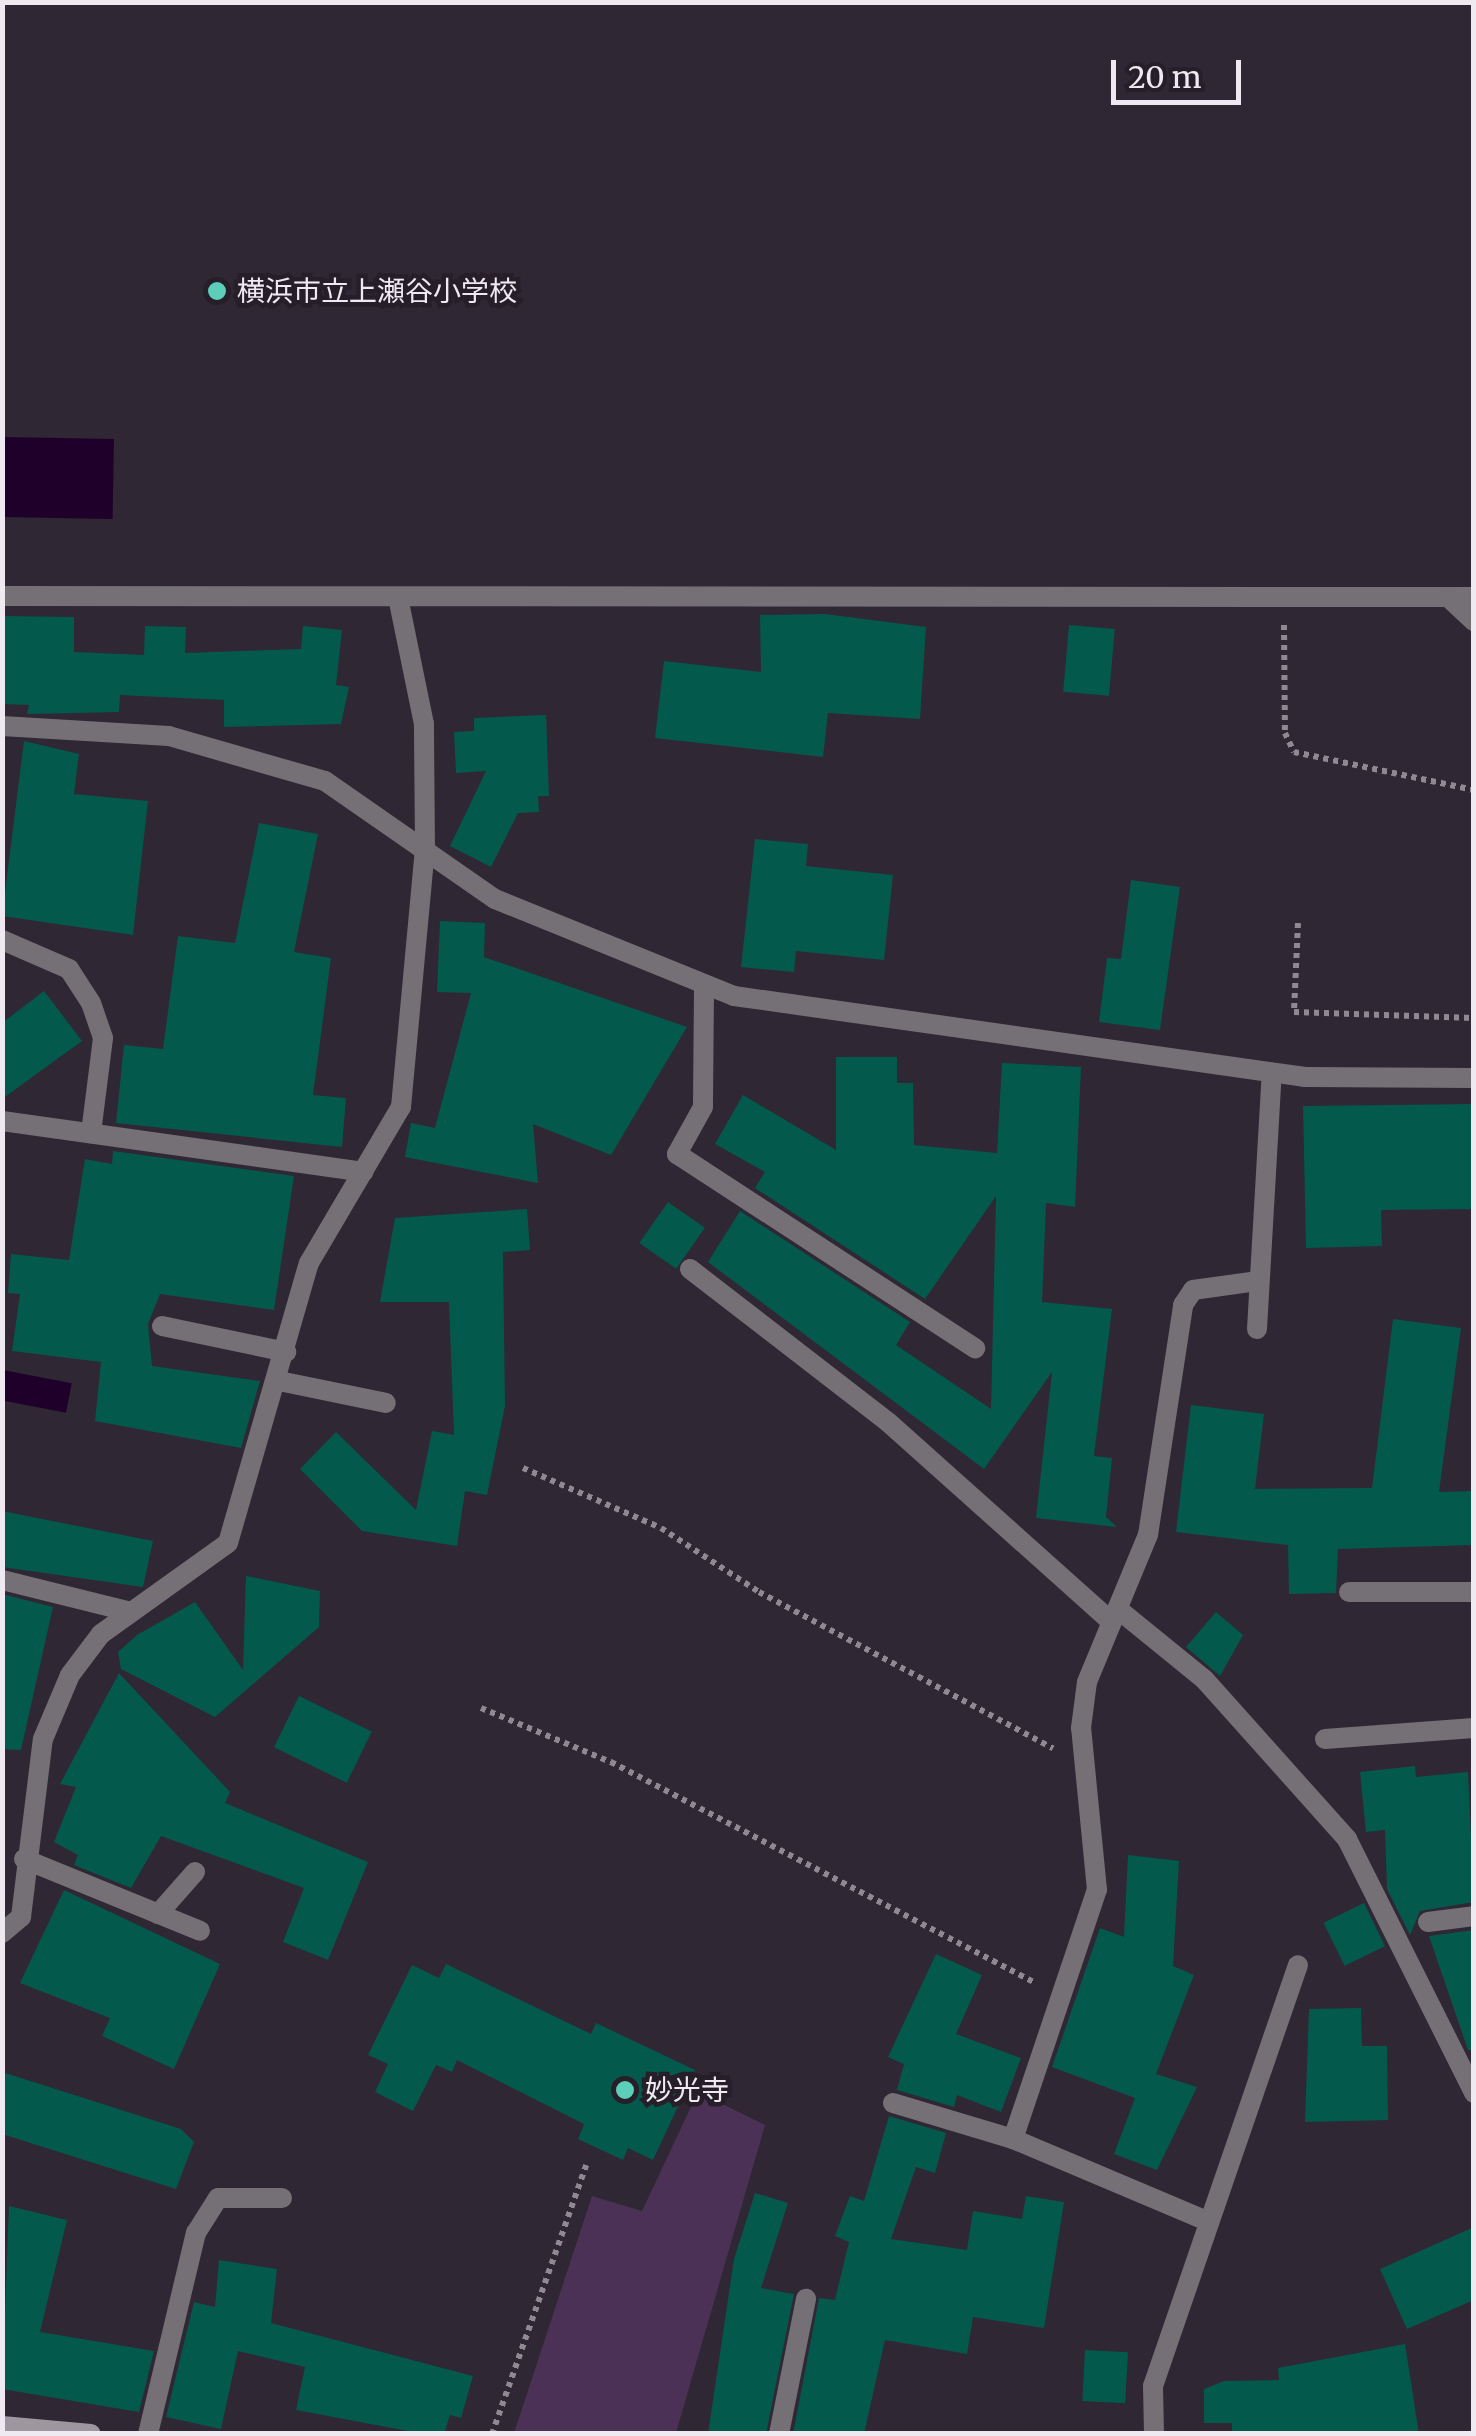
<!DOCTYPE html>
<html>
<head>
<meta charset="utf-8">
<style>
  body { margin:0 }
  #map { position:relative; width:1476px; height:2436px; overflow:hidden; background:#2f2733; font-family:Merriweather,"Noto Sans JP",serif }
  div>[style] { position:absolute }
  .green>* { inset:0; background:#4b3155 }
  .water>* { inset:0; background:#1f002a; transform-origin:0 0 }
  .building>* { inset:0; background:#04594d; transform-origin:0 0 }
  .path>* { height:6px; margin-top:-3px; transform-origin:0; background:repeating-linear-gradient(90deg,#908993 0 5px,transparent 0 10px) }
  .lane>* { height:20px; margin:-10px; padding:0 10px; transform-origin:10px; border-radius:10px; background:#747076 }
  .street>* { height:20px; margin:-10px; padding:0 10px; transform-origin:10px; border-radius:10px; background:#747076 }
  .secondary>* { height:20px; margin:-10px; padding:0 10px; transform-origin:10px; border-radius:10px; background:#9e97a0 }
  .dots>* { width:28px; height:28px; translate:-50% -50%; box-sizing:border-box; border:5px solid #261e29; border-radius:50% }
  span { translate:-50% -50%; white-space:nowrap; text-align:center; line-height:1.15; -webkit-text-stroke:9px #261e29; paint-order:stroke }
  .poi-label { font-size:28px; color:#efeaf1 }
  .left { translate:0 -50%; text-align:left }
  .frame { position:absolute; inset:0; border:5px solid #efeaf1; pointer-events:none }
  .scale { position:absolute; left:1111px; top:60px; width:130px; height:45px; box-sizing:border-box; border:5px solid #efeaf1; border-top:0; padding-left:12px; font-size:30px; line-height:35px; white-space:nowrap; color:#efeaf1; -webkit-text-stroke:8px #261e29; paint-order:stroke }
</style>
</head>
<body>
<div id="map">
  <div class="green">
    <i style="clip-path:polygon(698px 2092px,765px 2125px,676px 2433px,514px 2433px,592px 2196px,642px 2211px)"></i>
  </div>
  <div class="water">
    <i style="left:3px;top:437px;width:111px;height:80px;rotate:1deg"></i>
    <i style="left:3px;top:1370px;width:70px;height:30px;rotate:11deg"></i>
  </div>
  <div class="building">
    <i style="clip-path:polygon(825px 614px,926px 627px,920px 719px,828px 713px,823px 757px,655px 738px,664px 661px,761px 672px,760px 615px)"></i>
    <i style="clip-path:polygon(2px 616px,74px 617px,74px 652px,144px 655px,145px 626px,186px 627px,185px 653px,301px 649px,303px 626px,342px 630px,336px 685px,349px 687px,341px 724px,224px 727px,224px 700px,120px 695px,119px 712px,27px 714px,29px 705px,2px 704px)"></i>
    <i style="left:1069px;top:625px;width:46px;height:67px;rotate:5deg"></i>
    <i style="clip-path:polygon(546px 715px,549px 796px,538px 796px,539px 812px,518px 813px,491px 867px,450px 846px,486px 771px,456px 773px,454px 732px,474px 731px,474px 718px)"></i>
    <i style="clip-path:polygon(24px 741px,79px 754px,74px 794px,148px 801px,133px 935px,2px 916px)"></i>
    <i style="clip-path:polygon(259px 823px,318px 834px,294px 952px,331px 958px,313px 1095px,346px 1098px,342px 1147px,116px 1123px,124px 1045px,163px 1049px,178px 936px,235px 943px)"></i>
    <i style="clip-path:polygon(755px 839px,808px 844px,806px 866px,893px 875px,884px 960px,796px 951px,794px 972px,741px 967px)"></i>
    <i style="clip-path:polygon(1131px 880px,1180px 887px,1160px 1030px,1099px 1022px,1107px 958px,1121px 959px)"></i>
    <i style="clip-path:polygon(440px 921px,485px 923px,484px 957px,687px 1027px,611px 1155px,533px 1124px,538px 1183px,405px 1157px,411px 1123px,435px 1128px,471px 993px,437px 992px)"></i>
    <i style="clip-path:polygon(44px 991px,82px 1041px,2px 1099px,2px 1023px)"></i>
    <i style="clip-path:polygon(836px 1057px,897px 1057px,897px 1083px,913px 1083px,914px 1145px,997px 1153px,1002px 1063px,1081px 1067px,1075px 1207px,1046px 1203px,1042px 1302px,1112px 1309px,1094px 1456px,1112px 1458px,1106px 1517px,1117px 1527px,1036px 1518px,1052px 1372px,984px 1469px,708px 1262px,740px 1211px,910px 1322px,896px 1345px,991px 1409px,996px 1196px,925px 1299px,755px 1188px,765px 1172px,715px 1144px,743px 1095px,836px 1150px)"></i>
    <i style="clip-path:polygon(1474px 1104px,1474px 1209px,1381px 1210px,1382px 1246px,1306px 1248px,1303px 1106px)"></i>
    <i style="clip-path:polygon(113px 1151px,294px 1176px,274px 1310px,160px 1294px,148px 1324px,152px 1366px,260px 1381px,241px 1448px,95px 1421px,101px 1362px,12px 1351px,20px 1294px,8px 1293px,11px 1254px,69px 1260px,85px 1159px,112px 1164px)"></i>
    <i style="left:668px;top:1202px;width:45px;height:50px;rotate:35deg"></i>
    <i style="clip-path:polygon(527px 1209px,530px 1250px,503px 1252px,505px 1406px,487px 1495px,465px 1491px,457px 1546px,362px 1531px,300px 1469px,336px 1432px,416px 1510px,432px 1431px,454px 1435px,449px 1302px,380px 1302px,395px 1218px)"></i>
    <i style="clip-path:polygon(1393px 1319px,1461px 1328px,1439px 1492px,1474px 1491px,1474px 1545px,1338px 1549px,1336px 1593px,1289px 1594px,1288px 1545px,1176px 1532px,1191px 1405px,1264px 1414px,1255px 1489px,1372px 1488px)"></i>
    <i style="clip-path:polygon(2px 1511px,153px 1541px,143px 1587px,2px 1567px)"></i>
    <i style="clip-path:polygon(246px 1576px,320px 1591px,319px 1627px,215px 1717px,121px 1669px,118px 1652px,137px 1635px,195px 1602px,243px 1670px)"></i>
    <i style="clip-path:polygon(2px 1594px,53px 1607px,21px 1750px,2px 1749px)"></i>
    <i style="clip-path:polygon(1216px 1612px,1243px 1635px,1220px 1676px,1186px 1647px)"></i>
    <i style="clip-path:polygon(119px 1673px,230px 1792px,225px 1803px,368px 1862px,328px 1960px,283px 1942px,304px 1888px,161px 1836px,131px 1888px,74px 1865px,78px 1855px,54px 1842px,76px 1787px,60px 1784px)"></i>
    <i style="left:299px;top:1696px;width:81px;height:57px;rotate:26deg"></i>
    <i style="clip-path:polygon(1415px 1766px,1416px 1777px,1468px 1772px,1474px 1902px,1420px 1911px,1410px 1935px,1387px 1889px,1385px 1830px,1366px 1832px,1360px 1772px)"></i>
    <i style="clip-path:polygon(1128px 1855px,1179px 1861px,1173px 1966px,1194px 1975px,1156px 2074px,1197px 2087px,1157px 2170px,1114px 2154px,1135px 2098px,1052px 2067px,1100px 1928px,1124px 1937px)"></i>
    <i style="clip-path:polygon(64px 1890px,220px 1964px,174px 2069px,102px 2036px,110px 2018px,20px 1983px)"></i>
    <i style="left:1364px;top:1903px;width:48px;height:45px;rotate:64deg"></i>
    <i style="clip-path:polygon(1474px 1930px,1474px 2050px,1468px 2050px,1429px 1936px)"></i>
    <i style="clip-path:polygon(936px 1954px,982px 1975px,956px 2034px,1021px 2058px,1001px 2112px,957px 2095px,954px 2107px,897px 2090px,904px 2064px,888px 2057px)"></i>
    <i style="clip-path:polygon(446px 1964px,591px 2034px,596px 2023px,695px 2070px,653px 2160px,628px 2148px,623px 2160px,578px 2139px,584px 2124px,457px 2060px,452px 2072px,436px 2065px,413px 2111px,375px 2092px,388px 2064px,368px 2055px,412px 1965px,439px 1978px)"></i>
    <i style="clip-path:polygon(1361px 2008px,1362px 2046px,1387px 2046px,1388px 2120px,1305px 2122px,1309px 2009px)"></i>
    <i style="clip-path:polygon(2px 2072px,181px 2129px,194px 2142px,176px 2189px,2px 2134px)"></i>
    <i style="clip-path:polygon(889px 2116px,946px 2133px,935px 2173px,916px 2167px,891px 2239px,967px 2250px,973px 2211px,1022px 2219px,1026px 2196px,1064px 2202px,1044px 2328px,973px 2317px,967px 2354px,885px 2340px,864px 2434px,793px 2434px,819px 2298px,835px 2300px,849px 2242px,835px 2236px,850px 2196px,864px 2201px)"></i>
    <i style="clip-path:polygon(755px 2193px,788px 2203px,761px 2288px,794px 2294px,766px 2434px,708px 2434px,734px 2259px)"></i>
    <i style="clip-path:polygon(9px 2206px,67px 2220px,40px 2332px,154px 2351px,139px 2412px,2px 2389px)"></i>
    <i style="clip-path:polygon(1474px 2227px,1474px 2300px,1407px 2329px,1380px 2269px)"></i>
    <i style="clip-path:polygon(219px 2260px,277px 2269px,271px 2323px,473px 2376px,461px 2418px,450px 2415px,444px 2434px,424px 2434px,296px 2410px,305px 2367px,238px 2351px,221px 2429px,166px 2417px,194px 2302px,215px 2307px)"></i>
    <i style="clip-path:polygon(1405px 2344px,1419px 2434px,1232px 2434px,1232px 2423px,1204px 2423px,1204px 2389px,1224px 2381px,1279px 2380px,1278px 2368px)"></i>
    <i style="left:1085px;top:2350px;width:43px;height:51px;rotate:3deg"></i>
  </div>
  <div class="path">
    <i style="left:1284px;top:625px;width:108px;rotate:89.5deg"></i>
    <i style="left:1285px;top:733px;width:21px;rotate:65deg"></i>
    <i style="left:1294px;top:752px;width:184px;rotate:11.9deg"></i>
    <i style="left:1298px;top:923px;width:89px;rotate:92.6deg"></i>
    <i style="left:1294px;top:1012px;width:180px;rotate:1.9deg"></i>
    <i style="left:523px;top:1468px;width:150px;rotate:23.5deg"></i>
    <i style="left:661px;top:1528px;width:117px;rotate:33.1deg"></i>
    <i style="left:759px;top:1592px;width:333px;rotate:28deg"></i>
    <i style="left:481px;top:1708px;width:141px;rotate:22.6deg"></i>
    <i style="left:611px;top:1762px;width:476px;rotate:27.5deg"></i>
    <i style="left:492px;top:2434px;width:285px;rotate:-70.7deg"></i>
  </div>
  <div class="lane">
    <i style="left:162px;top:1326px;width:127px;rotate:11.8deg"></i>
    <i style="left:279px;top:1381px;width:109px;rotate:11.6deg"></i>
    <i style="left:2px;top:1580px;width:133px;rotate:13.9deg"></i>
    <i style="left:1119px;top:1610px;width:109px;rotate:39.1deg"></i>
    <i style="left:1204px;top:1679px;width:215px;rotate:48.2deg"></i>
    <i style="left:1347px;top:1839px;width:284px;rotate:63.4deg"></i>
    <i style="left:1325px;top:1739px;width:149px;rotate:-4.2deg"></i>
    <i style="left:24px;top:1859px;width:190px;rotate:22.2deg"></i>
    <i style="left:158px;top:1914px;width:56px;rotate:-48.6deg"></i>
    <i style="left:1428px;top:1922px;width:46px;rotate:-7.4deg"></i>
    <i style="left:893px;top:2103px;width:125px;rotate:16.7deg"></i>
    <i style="left:1013px;top:2139px;width:211px;rotate:22.9deg"></i>
    <i style="left:1013px;top:2139px;width:263px;rotate:-71.4deg"></i>
    <i style="left:1097px;top:1890px;width:163px;rotate:-95.6deg"></i>
    <i style="left:1081px;top:1728px;width:46px;rotate:-82.6deg"></i>
    <i style="left:1087px;top:1682px;width:159px;rotate:-67.5deg"></i>
    <i style="left:1148px;top:1535px;width:233px;rotate:-81.3deg"></i>
    <i style="left:1183px;top:1305px;width:18px;rotate:-56deg"></i>
    <i style="left:1193px;top:1290px;width:66px;rotate:-7.9deg"></i>
    <i style="left:148px;top:2434px;width:207px;rotate:-76.6deg"></i>
    <i style="left:196px;top:2233px;width:41px;rotate:-57.8deg"></i>
    <i style="left:218px;top:2198px;width:64px"></i>
    <i style="left:779px;top:2434px;width:138px;rotate:-78.7deg"></i>
  </div>
  <div class="street">
    <i style="left:2px;top:596px;width:1472px;rotate:0.04deg"></i>
    <i style="left:1449px;top:598px;width:34px;rotate:43deg"></i>
    <i style="left:2px;top:726px;width:167px;rotate:3.4deg"></i>
    <i style="left:169px;top:736px;width:162px;rotate:16.1deg"></i>
    <i style="left:325px;top:781px;width:207px;rotate:34.8deg"></i>
    <i style="left:495px;top:899px;width:258px;rotate:22.1deg"></i>
    <i style="left:734px;top:996px;width:577px;rotate:8.07deg"></i>
    <i style="left:1305px;top:1077px;width:169px;rotate:0.3deg"></i>
    <i style="left:2px;top:940px;width:73px;rotate:23.4deg"></i>
    <i style="left:69px;top:969px;width:40px;rotate:57.1deg"></i>
    <i style="left:91px;top:1003px;width:37px;rotate:71deg"></i>
    <i style="left:103px;top:1038px;width:96px;rotate:97.2deg"></i>
    <i style="left:704px;top:988px;width:119px;rotate:90.5deg"></i>
    <i style="left:703px;top:1107px;width:54px;rotate:119deg"></i>
    <i style="left:677px;top:1154px;width:356px;rotate:33.1deg"></i>
    <i style="left:2px;top:1121px;width:365px;rotate:8deg"></i>
    <i style="left:690px;top:1269px;width:250px;rotate:37.7deg"></i>
    <i style="left:888px;top:1422px;width:300px;rotate:41.8deg"></i>
    <i style="left:1257px;top:1329px;width:257px;rotate:-86.7deg"></i>
    <i style="left:1349px;top:1592px;width:125px"></i>
    <i style="left:2px;top:1933px;width:25px;rotate:-40deg"></i>
    <i style="left:21px;top:1917px;width:179px;rotate:-83deg"></i>
    <i style="left:43px;top:1739px;width:69px;rotate:-67.1deg"></i>
    <i style="left:70px;top:1675px;width:51px;rotate:-52.9deg"></i>
    <i style="left:101px;top:1634px;width:156px;rotate:-35.6deg"></i>
    <i style="left:228px;top:1543px;width:291px;rotate:-73.9deg"></i>
    <i style="left:309px;top:1263px;width:181px;rotate:-59.5deg"></i>
    <i style="left:401px;top:1107px;width:260px;rotate:-84.7deg"></i>
    <i style="left:425px;top:848px;width:124px;rotate:-90.5deg"></i>
    <i style="left:424px;top:724px;width:125px;rotate:-101.6deg"></i>
    <i style="left:1154px;top:2434px;width:48px;rotate:-91.2deg"></i>
    <i style="left:1153px;top:2386px;width:445px;rotate:-71deg"></i>
  </div>
  <div class="secondary">
    <i style="left:2px;top:2426px;width:89px;rotate:5.1deg"></i>
  </div>
  <div class="dots">
    <i style="left:217px;top:291px;background:#5dceb9"></i>
    <i style="left:625px;top:2090px;background:#5dceb9"></i>
  </div>
  <div class="poi-label">
    <span class="left" style="left:237px;top:291px">横浜市立上瀬谷小学校</span>
    <span class="left" style="left:645px;top:2090px">妙光寺</span>
  </div>
  <div class="frame"></div>
  <div class="scale">20 m</div>
</div>
</body>
</html>
